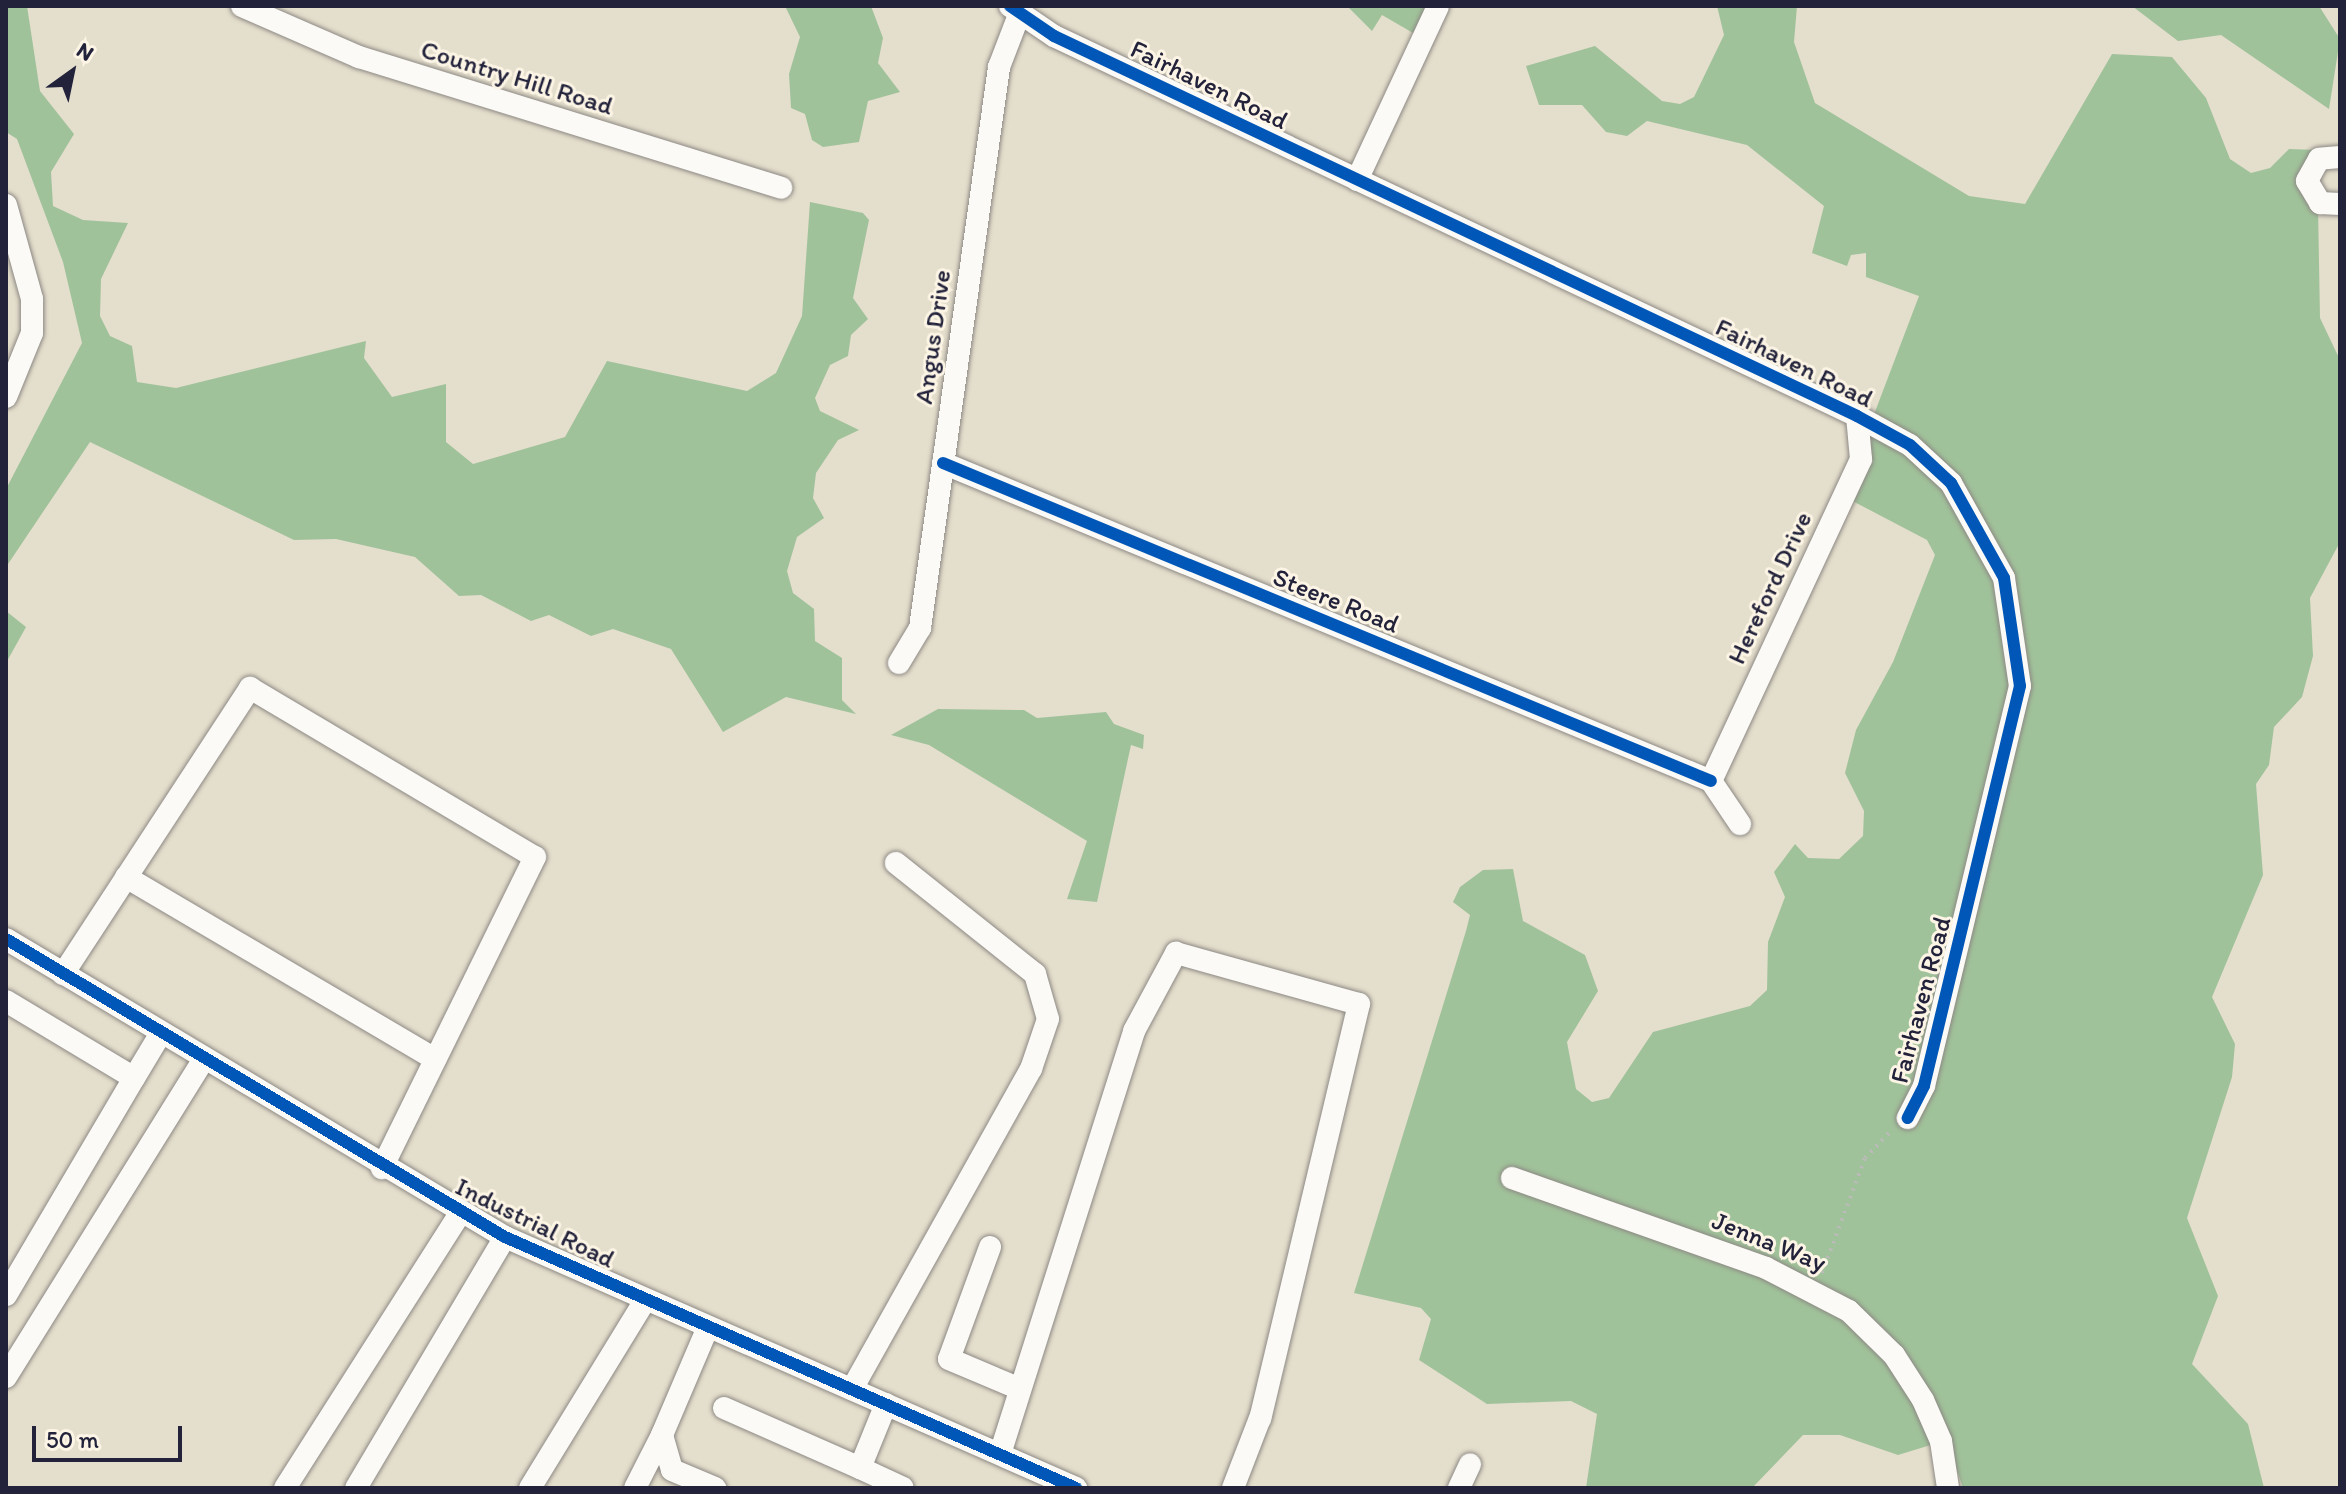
<!DOCTYPE html>
<html>
<head>
<meta charset="utf-8">
<style>
  body { margin:0 }
  #map { position:relative; width:2346px; height:1494px; overflow:hidden; background:#e4decc; font-family:Itim,sans-serif }
  div>[style] { position:absolute }
  .forest>* { inset:0; background:#a0c29a }
  .path>* { height:4px; margin-top:-2px; transform-origin:0; background:repeating-linear-gradient(90deg,#bcbaba 0 2px,transparent 0 8px) }
  .roads { filter:drop-shadow(0 0 2px #8d8984) drop-shadow(0 0 2px #8d8984) }
  .minor>* { height:22px; margin:-11px; padding:0 11px; transform-origin:11px; border-radius:11px; background:#fbfaf7 }
  .cycleway>* { height:12px; margin:-6px; padding:0 6px; transform-origin:6px; border-radius:6px; background:#0057b8 }
  span { translate:-50% -50%; white-space:nowrap; text-align:center; line-height:1.15; -webkit-text-stroke:6px #fcf5e5; paint-order:stroke }
  .street-label { font-size:26px; color:#22223b }
  .frame { position:absolute; inset:0; border:8px solid #22223b; pointer-events:none }
  .north { position:absolute; left:32px; top:32px; width:80px; height:80px; -webkit-text-stroke:6px #fcf5e5; paint-order:stroke; rotate:33deg; font-size:22px; font-weight:700; line-height:32px; text-align:center; color:#22223b }
  .north::after { content:''; display:block; margin:auto; width:28px; height:36px; background:#22223b; clip-path:polygon(50% 0,100% 100%,50% 72%,0 100%) }
  .scale { position:absolute; left:32px; top:1426px; width:150px; height:36px; box-sizing:border-box; border:4px solid #22223b; border-top:0; padding-left:10px; font-size:24px; line-height:28px; white-space:nowrap; color:#22223b; -webkit-text-stroke:6px #fcf5e5; paint-order:stroke }
</style>
</head>
<body>
<div id="map">
  <div class="forest">
    <i style="clip-path:polygon(6px 6px,27px 6px,40px 91px,74px 134px,51px 172px,53px 206px,83px 220px,128px 223px,101px 279px,100px 316px,110px 336px,132px 346px,137px 382px,176px 388px,366px 341px,364px 358px,392px 397px,446px 384px,446px 442px,473px 464px,565px 437px,607px 361px,747px 391px,776px 373px,802px 316px,810px 202px,863px 213px,869px 220px,853px 298px,868px 319px,851px 335px,848px 356px,830px 365px,815px 398px,820px 411px,859px 430px,838px 440px,816px 473px,813px 498px,824px 518px,797px 537px,787px 571px,793px 593px,814px 609px,815px 641px,842px 658px,842px 700px,856px 714px,786px 697px,723px 732px,671px 649px,613px 629px,591px 636px,549px 615px,531px 621px,481px 595px,459px 596px,415px 557px,336px 539px,294px 540px,90px 442px,6px 567px,6px 489px,82px 343px,63px 262px,17px 139px,6px 132px)"></i>
    <i style="clip-path:polygon(785px 6px,871px 6px,883px 38px,878px 63px,900px 92px,868px 101px,859px 142px,823px 147px,812px 140px,805px 114px,791px 108px,789px 74px,800px 37px)"></i>
    <i style="clip-path:polygon(1347px 6px,1436px 6px,1420px 37px,1382px 15px,1372px 31px)"></i>
    <i style="clip-path:polygon(1717px 6px,1797px 6px,1794px 42px,1815px 103px,1969px 196px,2025px 204px,2112px 54px,2172px 57px,2206px 98px,2230px 159px,2251px 173px,2270px 168px,2289px 149px,2317px 150px,2320px 318px,2340px 360px,2340px 542px,2310px 598px,2313px 656px,2302px 697px,2274px 727px,2269px 765px,2256px 784px,2263px 875px,2212px 997px,2235px 1044px,2232px 1077px,2187px 1218px,2218px 1296px,2192px 1364px,2248px 1424px,2264px 1488px,1963px 1488px,1947px 1440px,1898px 1455px,1840px 1435px,1803px 1435px,1752px 1488px,1586px 1488px,1597px 1414px,1571px 1401px,1487px 1404px,1419px 1360px,1431px 1319px,1421px 1308px,1354px 1293px,1466px 931px,1470px 915px,1453px 902px,1460px 887px,1483px 870px,1513px 869px,1523px 921px,1585px 955px,1598px 991px,1567px 1042px,1576px 1089px,1592px 1102px,1609px 1098px,1653px 1032px,1750px 1006px,1767px 990px,1768px 942px,1785px 897px,1774px 872px,1795px 844px,1808px 858px,1839px 859px,1863px 836px,1864px 811px,1845px 773px,1856px 730px,1893px 662px,1935px 555px,1927px 540px,1843px 496px,1919px 296px,1866px 277px,1866px 253px,1851px 255px,1847px 266px,1812px 253px,1824px 206px,1747px 145px,1647px 121px,1627px 136px,1606px 132px,1582px 105px,1539px 105px,1526px 66px,1595px 46px,1662px 101px,1680px 104px,1694px 97px,1724px 35px)"></i>
    <i style="clip-path:polygon(2132px 6px,2319px 6px,2340px 39px,2329px 109px,2221px 35px,2178px 41px)"></i>
    <i style="clip-path:polygon(6px 611px,26px 627px,6px 663px)"></i>
    <i style="clip-path:polygon(938px 709px,1024px 710px,1037px 718px,1106px 712px,1114px 724px,1144px 735px,1143px 749px,1131px 745px,1097px 902px,1067px 899px,1087px 841px,929px 745px,891px 735px)"></i>
  </div>
  <div class="path">
    <i style="left:1822px;top:1273px;width:123px;rotate:-69.5deg"></i>
    <i style="left:1865px;top:1158px;width:40px;rotate:-46deg"></i>
  </div>
  <div class="roads">
    <div class="minor">
      <i style="left:242px;top:6px;width:128px;rotate:23.6deg"></i>
      <i style="left:359px;top:57px;width:442px;rotate:17.2deg"></i>
      <i style="left:1010px;top:6px;width:53px;rotate:34.3deg"></i>
      <i style="left:1054px;top:36px;width:888px;rotate:25.32deg"></i>
      <i style="left:1857px;top:416px;width:60px;rotate:28.7deg"></i>
      <i style="left:1910px;top:445px;width:56px;rotate:42.8deg"></i>
      <i style="left:1951px;top:483px;width:109px;rotate:60.8deg"></i>
      <i style="left:2004px;top:578px;width:109px;rotate:81.6deg"></i>
      <i style="left:2020px;top:686px;width:411px;rotate:103.5deg"></i>
      <i style="left:1924px;top:1086px;width:36px;rotate:117deg"></i>
      <i style="left:2340px;top:157px;width:21px;rotate:175deg"></i>
      <i style="left:2319px;top:159px;width:25px;rotate:119deg"></i>
      <i style="left:2307px;top:181px;width:26px;rotate:59deg"></i>
      <i style="left:2320px;top:203px;width:20px;rotate:3deg"></i>
      <i style="left:1357px;top:180px;width:192px;rotate:-65deg"></i>
      <i style="left:6px;top:205px;width:98px;rotate:74.5deg"></i>
      <i style="left:32px;top:299px;width:34px;rotate:90deg"></i>
      <i style="left:32px;top:333px;width:69px;rotate:112.1deg"></i>
      <i style="left:943px;top:463px;width:831px;rotate:22.49deg"></i>
      <i style="left:899px;top:663px;width:41px;rotate:-59deg"></i>
      <i style="left:920px;top:628px;width:567px;rotate:-81.98deg"></i>
      <i style="left:999px;top:67px;width:56px;rotate:-69deg"></i>
      <i style="left:1711px;top:781px;width:355px;rotate:-65deg"></i>
      <i style="left:1861px;top:459px;width:43px;rotate:-95.3deg"></i>
      <i style="left:1711px;top:781px;width:52px;rotate:56deg"></i>
      <i style="left:126px;top:877px;width:359px;rotate:30.5deg"></i>
      <i style="left:6px;top:939px;width:581px;rotate:30.85deg"></i>
      <i style="left:505px;top:1237px;width:624px;rotate:23.73deg"></i>
      <i style="left:63px;top:974px;width:342px;rotate:-56.8deg"></i>
      <i style="left:250px;top:688px;width:331px;rotate:30.7deg"></i>
      <i style="left:535px;top:857px;width:347px;rotate:116.2deg"></i>
      <i style="left:6px;top:1001px;width:149px;rotate:31deg"></i>
      <i style="left:134px;top:1078px;width:252px;rotate:120.5deg"></i>
      <i style="left:134px;top:1078px;width:52px;rotate:-59deg"></i>
      <i style="left:1512px;top:1178px;width:269px;rotate:19.5deg"></i>
      <i style="left:1766px;top:1268px;width:93px;rotate:27.4deg"></i>
      <i style="left:1849px;top:1311px;width:63px;rotate:44.4deg"></i>
      <i style="left:1894px;top:1355px;width:54px;rotate:57.2deg"></i>
      <i style="left:1923px;top:1400px;width:45px;rotate:66.3deg"></i>
      <i style="left:1941px;top:1441px;width:48px;rotate:81.5deg"></i>
      <i style="left:990px;top:1247px;width:119px;rotate:110.1deg"></i>
      <i style="left:949px;top:1359px;width:77px;rotate:22.9deg"></i>
      <i style="left:708px;top:1327px;width:117px;rotate:113.1deg"></i>
      <i style="left:662px;top:1435px;width:36px;rotate:74deg"></i>
      <i style="left:672px;top:1470px;width:47px;rotate:22.7deg"></i>
      <i style="left:6px;top:1377px;width:373px;rotate:-58.1deg"></i>
      <i style="left:852px;top:1389px;width:367px;rotate:-60.8deg"></i>
      <i style="left:1031px;top:1069px;width:53px;rotate:-71.2deg"></i>
      <i style="left:1048px;top:1019px;width:47px;rotate:-106.1deg"></i>
      <i style="left:1035px;top:974px;width:178px;rotate:-141.4deg"></i>
      <i style="left:886px;top:1404px;width:69px;rotate:112.1deg"></i>
      <i style="left:860px;top:1468px;width:47px;rotate:24.9deg"></i>
      <i style="left:724px;top:1408px;width:149px;rotate:23.8deg"></i>
      <i style="left:1000px;top:1454px;width:444px;rotate:-72.4deg"></i>
      <i style="left:1134px;top:1031px;width:89px;rotate:-61.7deg"></i>
      <i style="left:1176px;top:953px;width:190px;rotate:15.6deg"></i>
      <i style="left:1359px;top:1004px;width:426px;rotate:103.4deg"></i>
      <i style="left:1260px;top:1418px;width:75px;rotate:111.1deg"></i>
      <i style="left:285px;top:1488px;width:326px;rotate:-57.5deg"></i>
      <i style="left:356px;top:1488px;width:292px;rotate:-59.3deg"></i>
      <i style="left:530px;top:1488px;width:220px;rotate:-58.5deg"></i>
      <i style="left:635px;top:1488px;width:62px;rotate:-63deg"></i>
      <i style="left:1459px;top:1488px;width:26px;rotate:-65deg"></i>
    </div>
  </div>
  <div class="cycleway">
    <i style="left:1010px;top:6px;width:53px;rotate:34.3deg"></i>
    <i style="left:1054px;top:36px;width:888px;rotate:25.32deg"></i>
    <i style="left:1857px;top:416px;width:60px;rotate:28.7deg"></i>
    <i style="left:1910px;top:445px;width:56px;rotate:42.8deg"></i>
    <i style="left:1951px;top:483px;width:109px;rotate:60.8deg"></i>
    <i style="left:2004px;top:578px;width:109px;rotate:81.6deg"></i>
    <i style="left:2020px;top:686px;width:411px;rotate:103.5deg"></i>
    <i style="left:1924px;top:1086px;width:36px;rotate:117deg"></i>
    <i style="left:943px;top:463px;width:831px;rotate:22.49deg"></i>
    <i style="left:6px;top:939px;width:581px;rotate:30.85deg"></i>
    <i style="left:505px;top:1237px;width:624px;rotate:23.73deg"></i>
  </div>
  <div class="street-label">
    <span style="left:517px;top:78px;rotate:17deg">Country Hill Road</span>
    <span style="left:1209px;top:85px;rotate:26deg">Fairhaven Road</span>
    <span style="left:933px;top:337px;rotate:-82deg">Angus Drive</span>
    <span style="left:1794px;top:363px;rotate:26deg">Fairhaven Road</span>
    <span style="left:1770px;top:588px;rotate:-65deg">Hereford Drive</span>
    <span style="left:1336px;top:601px;rotate:22deg">Steere Road</span>
    <span style="left:1921px;top:1000px;rotate:-75deg">Fairhaven Road</span>
    <span style="left:535px;top:1223px;rotate:26deg">Industrial Road</span>
    <span style="left:1769px;top:1242px;rotate:22deg">Jenna Way</span>
  </div>
  <div class="frame"></div>
  <div class="north">N</div>
  <div class="scale">50 m</div>
</div>
</body>
</html>
